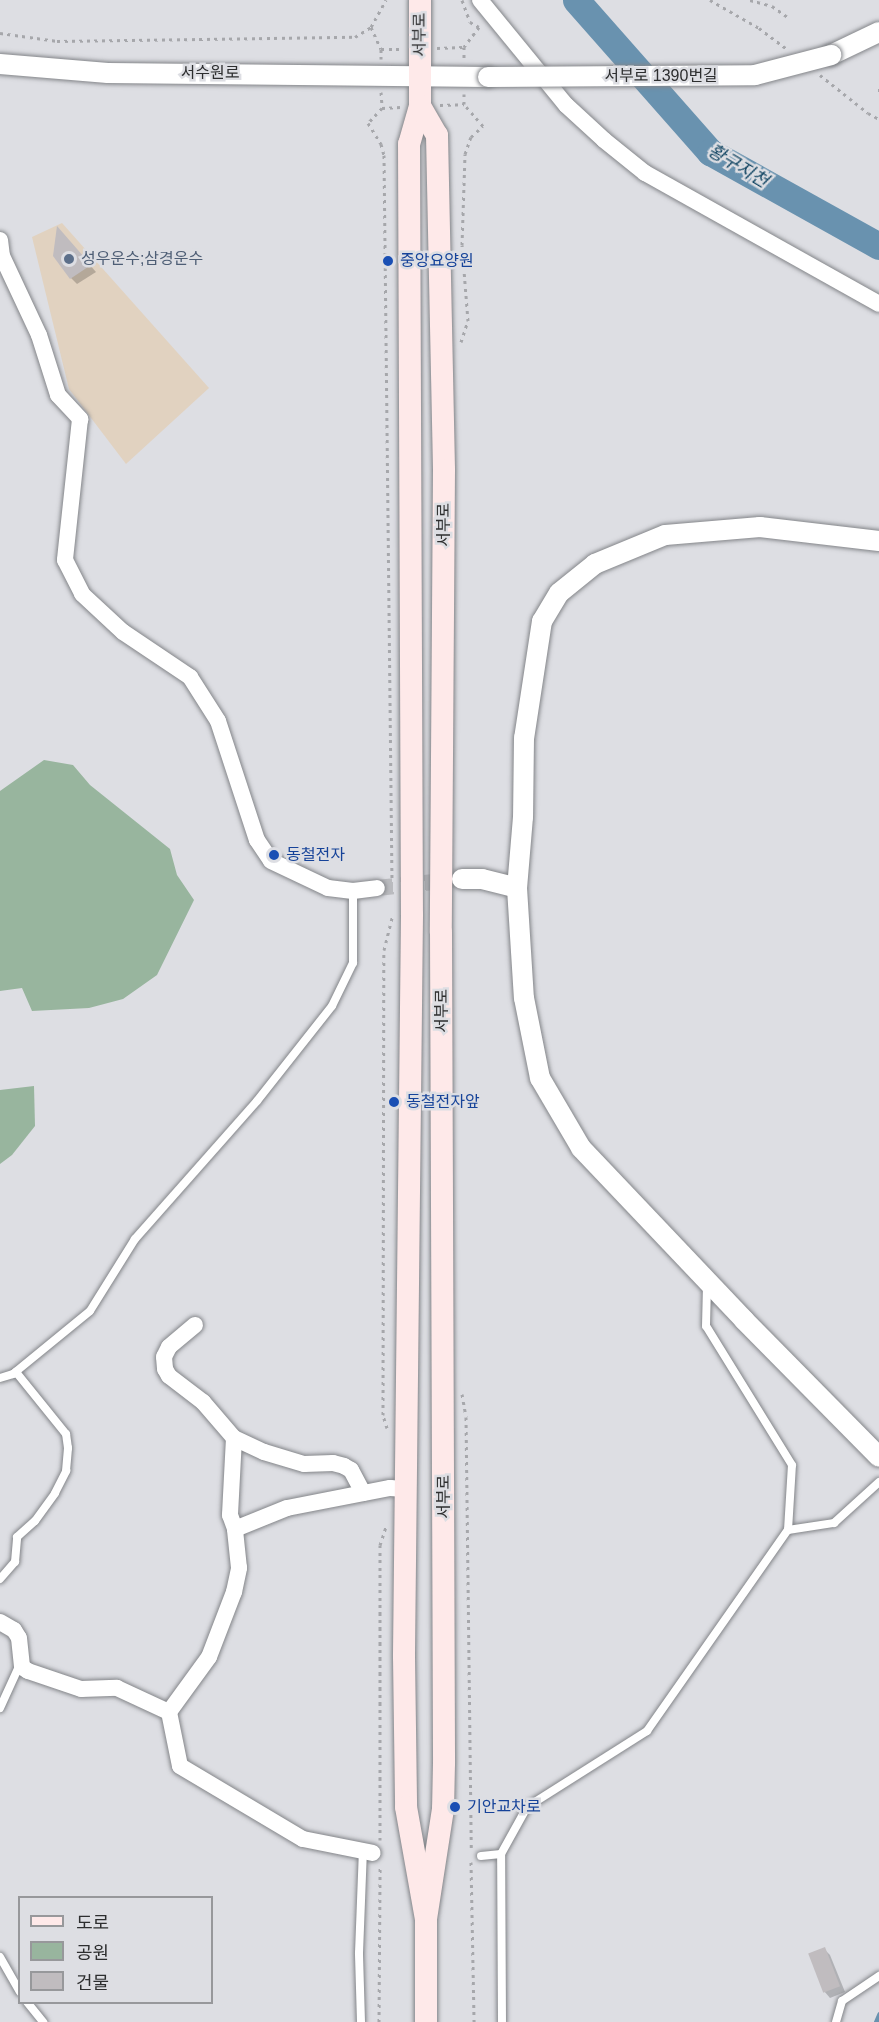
<!DOCTYPE html>
<html>
<head>
<meta charset="utf-8">
<style>
  body { margin:0 }
  #map { position:relative; width:879px; height:2022px; overflow:hidden; background:#dddee3; font-family:Arial,"Noto Sans KR",sans-serif }
  div>[style] { position:absolute }
  .industrial>* { inset:0; background:#e1d2c0 }
  .green>* { inset:0; background:#98b59e }
  .shadow>* { inset:0; background:#0003 }
  .stream>* { height:4.5px; margin:-2.25px; padding:0 2.25px; transform-origin:2.25px; border-radius:2.25px; background:#6992af }
  .river>* { height:27px; margin:-13.5px; padding:0 13.5px; transform-origin:13.5px; border-radius:13.5px; background:#6992af }
  .building>* { inset:0; background:#c0bcbf; transform-origin:0 0 }
  .minor-tunnel>* { height:16px; margin-top:-8px; transform-origin:0; background:repeating-linear-gradient(90deg,#babbbf 0 16px,transparent 0 24px) }
  .path>* { height:3px; margin-top:-1.5px; transform-origin:0; background:repeating-linear-gradient(90deg,#a6a7ab 0 3px,transparent 0 7.5px) }
  .roads { filter:drop-shadow(0 0 2px #838589) drop-shadow(0 0 2px #838589) }
  .service>* { height:8px; margin:-4px; padding:0 4px; transform-origin:4px; border-radius:4px; background:#fff }
  .minor>* { height:16px; margin:-8px; padding:0 8px; transform-origin:8px; border-radius:8px; background:#fff }
  .tertiary>* { height:20px; margin:-10px; padding:0 10px; transform-origin:10px; border-radius:10px; background:#fff }
  .secondary>* { height:22px; margin:-11px; padding:0 11px; transform-origin:11px; border-radius:11px; background:#fee9e9 }
  .bridges { filter:drop-shadow(0 0 2px #838589) drop-shadow(0 0 2px #838589) }
  .tertiary-bridge>* { height:20px; margin:-10px; padding:0 10px; transform-origin:10px; border-radius:10px; background:#fff }
  .dots>* { width:16px; height:16px; translate:-50% -50%; box-sizing:border-box; border:3px solid #dddee3; border-radius:50% }
  span { translate:-50% -50%; white-space:nowrap; text-align:center; line-height:1.15; -webkit-text-stroke:5px #dddee3; paint-order:stroke }
  .street-label { font-size:16px; color:#2d2e2f }
  .service-label { font-size:16px; color:#4e5e75 }
  .left { translate:0 -50%; text-align:left }
  .transit-label { font-size:16px; color:#164399 }
  .water-label { font-size:18px; color:#104462; font-style:italic }
  .legend { position:absolute; left:18px; top:1896px; width:195px; height:108px; box-sizing:border-box; background:#dddee3; border:2px solid #97989b; margin:0; padding:8px 10px; list-style:none; font-size:18px; color:#2d2e2f }
  .legend li { display:flex; align-items:center; gap:12px; height:30px }
  .legend b { width:30px; border:2px solid #97989b }
</style>
</head>
<body>
<div id="map">
  <div class="industrial">
    <i style="clip-path:polygon(62px 223px,209px 388px,126px 464px,69px 389px,32px 237px)"></i>
  </div>
  <div class="green">
    <i style="clip-path:polygon(44px 760px,73px 765px,90px 785px,170px 849px,177px 875px,194px 900px,157px 975px,123px 999px,89px 1008px,32px 1011px,22px 988px,0 991px,0 791px)"></i>
    <i style="clip-path:polygon(34px 1086px,35px 1126px,12px 1155px,0 1164px,0 1090px)"></i>
  </div>
  <div class="shadow">
    <i style="clip-path:polygon(63px 234px,96px 272px,77px 284px,71px 278px)"></i>
    <i style="clip-path:polygon(824px 1949px,830px 1955px,845px 1992px,830px 1998px,824px 1991px)"></i>
  </div>
  <div class="stream">
    <i style="left:876px;top:2022px;width:8px;rotate:-67deg"></i>
  </div>
  <div class="river">
    <i style="left:576px;top:0;width:203px;rotate:48.6deg"></i>
    <i style="left:710px;top:152px;width:193px;rotate:29.1deg"></i>
  </div>
  <div class="building">
    <i style="clip-path:polygon(57px 226px,91px 265px,70px 279px,53px 256px)"></i>
    <i style="left:825px;top:1947px;width:42px;height:18px;rotate:69deg"></i>
  </div>
  <div class="minor-tunnel">
    <i style="left:377px;top:888px;width:76px;rotate:-6deg"></i>
  </div>
  <div class="path">
    <i style="left:462px;top:0;width:23px;rotate:70deg"></i>
    <i style="left:470px;top:22px;width:10px;rotate:29deg"></i>
    <i style="left:479px;top:27px;width:25px;rotate:127deg"></i>
    <i style="left:464px;top:47px;width:13px;rotate:90deg"></i>
    <i style="left:710px;top:0;width:56px;rotate:29.7deg"></i>
    <i style="left:759px;top:28px;width:35px;rotate:37deg"></i>
    <i style="left:750px;top:0;width:23px;rotate:15deg"></i>
    <i style="left:772px;top:6px;width:19px;rotate:35deg"></i>
    <i style="left:371px;top:27px;width:24px;rotate:66deg"></i>
    <i style="left:381px;top:49px;width:10px;rotate:90deg"></i>
    <i style="left:0;top:33px;width:58px;rotate:8deg"></i>
    <i style="left:57px;top:41px;width:298px;rotate:-0.8deg"></i>
    <i style="left:355px;top:37px;width:19px;rotate:-32deg"></i>
    <i style="left:371px;top:27px;width:31px;rotate:-61deg"></i>
    <i style="left:437px;top:48px;width:26px;rotate:-2deg"></i>
    <i style="left:381px;top:49px;width:22px"></i>
    <i style="left:820px;top:75px;width:61px;rotate:38.4deg"></i>
    <i style="left:868px;top:113px;width:13px;rotate:29deg"></i>
    <i style="left:878px;top:90px;width:1px"></i>
    <i style="left:381px;top:92px;width:16px;rotate:86deg"></i>
    <i style="left:382px;top:108px;width:21px;rotate:133deg"></i>
    <i style="left:368px;top:123px;width:25px;rotate:58deg"></i>
    <i style="left:381px;top:144px;width:11px;rotate:75deg"></i>
    <i style="left:384px;top:155px;width:723px;rotate:89.37deg"></i>
    <i style="left:440px;top:105px;width:24px;rotate:-2deg"></i>
    <i style="left:382px;top:108px;width:19px;rotate:-3deg"></i>
    <i style="left:461px;top:342px;width:22px;rotate:-72deg"></i>
    <i style="left:468px;top:321px;width:76px;rotate:-94.5deg"></i>
    <i style="left:462px;top:245px;width:91px;rotate:-88.1deg"></i>
    <i style="left:465px;top:154px;width:18px;rotate:-71deg"></i>
    <i style="left:471px;top:137px;width:16px;rotate:-43deg"></i>
    <i style="left:483px;top:126px;width:29px;rotate:-131deg"></i>
    <i style="left:464px;top:104px;width:10px;rotate:-90deg"></i>
    <i style="left:462px;top:1394px;width:23px;rotate:80deg"></i>
    <i style="left:466px;top:1417px;width:432px;rotate:89.3deg"></i>
    <i style="left:387px;top:1428px;width:14px;rotate:-107deg"></i>
    <i style="left:383px;top:1415px;width:465px;rotate:-89.9deg"></i>
    <i style="left:384px;top:950px;width:34px;rotate:-76deg"></i>
    <i style="left:380px;top:1840px;width:295px;rotate:-90deg"></i>
    <i style="left:380px;top:1545px;width:19px;rotate:-72deg"></i>
    <i style="left:471px;top:1862px;width:160px;rotate:88.9deg"></i>
    <i style="left:379px;top:2022px;width:157px;rotate:-89.6deg"></i>
  </div>
  <div class="roads">
    <div class="service">
      <i style="left:0;top:1378px;width:14px;rotate:-17deg"></i>
      <i style="left:13px;top:1374px;width:99px;rotate:-39.3deg"></i>
      <i style="left:90px;top:1311px;width:85px;rotate:-58deg"></i>
      <i style="left:135px;top:1239px;width:184px;rotate:-48.5deg"></i>
      <i style="left:257px;top:1101px;width:121px;rotate:-51.7deg"></i>
      <i style="left:332px;top:1006px;width:48px;rotate:-64deg"></i>
      <i style="left:353px;top:963px;width:72px;rotate:-90deg"></i>
      <i style="left:788px;top:1530px;width:47px;rotate:-8.7deg"></i>
      <i style="left:834px;top:1523px;width:61px;rotate:-42.3deg"></i>
      <i style="left:0;top:1579px;width:23px;rotate:-49deg"></i>
      <i style="left:15px;top:1562px;width:25px;rotate:-85deg"></i>
      <i style="left:17px;top:1537px;width:24px;rotate:-42deg"></i>
      <i style="left:35px;top:1521px;width:34px;rotate:-54deg"></i>
      <i style="left:55px;top:1493px;width:25px;rotate:-63deg"></i>
      <i style="left:66px;top:1471px;width:23px;rotate:-85deg"></i>
      <i style="left:68px;top:1448px;width:14px;rotate:-98deg"></i>
      <i style="left:66px;top:1434px;width:80px;rotate:-128.9deg"></i>
      <i style="left:0;top:1708px;width:51px;rotate:-65.5deg"></i>
      <i style="left:481px;top:1856px;width:20px;rotate:-6deg"></i>
      <i style="left:0;top:1957px;width:40px;rotate:60.3deg"></i>
      <i style="left:27px;top:2002px;width:26px;rotate:51deg"></i>
      <i style="left:361px;top:2022px;width:69px;rotate:-91.7deg"></i>
      <i style="left:359px;top:1953px;width:102px;rotate:-87.8deg"></i>
      <i style="left:502px;top:2022px;width:168px;rotate:-90.3deg"></i>
      <i style="left:501px;top:1854px;width:54px;rotate:-61deg"></i>
      <i style="left:527px;top:1807px;width:142px;rotate:-32.3deg"></i>
      <i style="left:647px;top:1731px;width:246px;rotate:-55deg"></i>
      <i style="left:788px;top:1530px;width:65px;rotate:-86.5deg"></i>
      <i style="left:792px;top:1465px;width:163px;rotate:-121.7deg"></i>
      <i style="left:706px;top:1326px;width:41px;rotate:-88.6deg"></i>
      <i style="left:836px;top:2022px;width:22px;rotate:-74deg"></i>
      <i style="left:842px;top:2001px;width:45px;rotate:-34deg"></i>
    </div>
    <div class="minor">
      <i style="left:480px;top:0;width:136px;rotate:50.7deg"></i>
      <i style="left:566px;top:105px;width:52px;rotate:42.6deg"></i>
      <i style="left:604px;top:140px;width:53px;rotate:38.8deg"></i>
      <i style="left:645px;top:173px;width:268px;rotate:29.2deg"></i>
      <i style="left:0;top:240px;width:16px;rotate:83deg"></i>
      <i style="left:2px;top:256px;width:87px;rotate:64.9deg"></i>
      <i style="left:39px;top:335px;width:63px;rotate:72.4deg"></i>
      <i style="left:58px;top:395px;width:33px;rotate:47deg"></i>
      <i style="left:80px;top:419px;width:142px;rotate:96.1deg"></i>
      <i style="left:65px;top:560px;width:38px;rotate:63deg"></i>
      <i style="left:82px;top:594px;width:56px;rotate:42.8deg"></i>
      <i style="left:123px;top:632px;width:81px;rotate:33.9deg"></i>
      <i style="left:190px;top:677px;width:52px;rotate:57.5deg"></i>
      <i style="left:218px;top:721px;width:125px;rotate:71.9deg"></i>
      <i style="left:257px;top:840px;width:25px;rotate:56deg"></i>
      <i style="left:271px;top:861px;width:63px;rotate:25.3deg"></i>
      <i style="left:328px;top:888px;width:25px;rotate:7deg"></i>
      <i style="left:353px;top:891px;width:24px;rotate:-7deg"></i>
      <i style="left:195px;top:1325px;width:34px;rotate:140deg"></i>
      <i style="left:169px;top:1347px;width:11px;rotate:117deg"></i>
      <i style="left:164px;top:1357px;width:12px;rotate:85deg"></i>
      <i style="left:165px;top:1369px;width:8px;rotate:60deg"></i>
      <i style="left:169px;top:1376px;width:43px;rotate:37.4deg"></i>
      <i style="left:203px;top:1402px;width:48px;rotate:49.3deg"></i>
      <i style="left:234px;top:1438px;width:77px;rotate:93deg"></i>
      <i style="left:230px;top:1515px;width:15px;rotate:70deg"></i>
      <i style="left:234px;top:1438px;width:33px;rotate:25deg"></i>
      <i style="left:264px;top:1452px;width:42px;rotate:16.7deg"></i>
      <i style="left:304px;top:1464px;width:29px;rotate:-2deg"></i>
      <i style="left:333px;top:1463px;width:11px;rotate:15deg"></i>
      <i style="left:344px;top:1466px;width:8px;rotate:30deg"></i>
      <i style="left:351px;top:1470px;width:26px;rotate:62deg"></i>
      <i style="left:0;top:1622px;width:16px;rotate:30deg"></i>
      <i style="left:14px;top:1630px;width:9px;rotate:58deg"></i>
      <i style="left:19px;top:1638px;width:29px;rotate:84deg"></i>
      <i style="left:22px;top:1667px;width:7px;rotate:34deg"></i>
      <i style="left:28px;top:1671px;width:56px;rotate:18.8deg"></i>
      <i style="left:81px;top:1689px;width:36px;rotate:-2deg"></i>
      <i style="left:117px;top:1688px;width:57px;rotate:24.8deg"></i>
      <i style="left:169px;top:1712px;width:55px;rotate:78.5deg"></i>
      <i style="left:180px;top:1766px;width:143px;rotate:30.7deg"></i>
      <i style="left:303px;top:1839px;width:71px;rotate:11.3deg"></i>
      <i style="left:169px;top:1712px;width:68px;rotate:-54deg"></i>
      <i style="left:209px;top:1657px;width:70px;rotate:-69deg"></i>
      <i style="left:234px;top:1592px;width:25px;rotate:-78deg"></i>
      <i style="left:239px;top:1568px;width:39px;rotate:-96deg"></i>
      <i style="left:235px;top:1529px;width:56px;rotate:-22deg"></i>
      <i style="left:287px;top:1508px;width:105px;rotate:-11deg"></i>
      <i style="left:390px;top:1488px;width:16px;rotate:4deg"></i>
    </div>
    <div class="tertiary">
      <i style="left:831px;top:55px;width:53px;rotate:-25.6deg"></i>
      <i style="left:0;top:64px;width:108px;rotate:4.8deg"></i>
      <i style="left:108px;top:73px;width:380px;rotate:0.6deg"></i>
      <i style="left:879px;top:541px;width:120px;rotate:-173.3deg"></i>
      <i style="left:760px;top:527px;width:95px;rotate:175.2deg"></i>
      <i style="left:665px;top:535px;width:76px;rotate:157.5deg"></i>
      <i style="left:595px;top:564px;width:46px;rotate:141.1deg"></i>
      <i style="left:559px;top:593px;width:33px;rotate:121deg"></i>
      <i style="left:542px;top:621px;width:118px;rotate:98.7deg"></i>
      <i style="left:524px;top:738px;width:79px;rotate:90.7deg"></i>
      <i style="left:523px;top:817px;width:71px;rotate:94.8deg"></i>
      <i style="left:517px;top:888px;width:110px;rotate:86.4deg"></i>
      <i style="left:524px;top:998px;width:82px;rotate:78.7deg"></i>
      <i style="left:540px;top:1078px;width:81px;rotate:59.6deg"></i>
      <i style="left:581px;top:1148px;width:237px;rotate:46.5deg"></i>
      <i style="left:744px;top:1320px;width:192px;rotate:45.4deg"></i>
      <i style="left:462px;top:879px;width:20px"></i>
      <i style="left:482px;top:879px;width:36px;rotate:14deg"></i>
    </div>
    <div class="secondary">
      <i style="left:420px;top:0;width:106px;rotate:90deg"></i>
      <i style="left:420px;top:106px;width:40px;rotate:106deg"></i>
      <i style="left:409px;top:144px;width:771px;rotate:89.78deg"></i>
      <i style="left:412px;top:915px;width:742px;rotate:90.62deg"></i>
      <i style="left:404px;top:1657px;width:150px;rotate:89.2deg"></i>
      <i style="left:406px;top:1807px;width:114px;rotate:79.9deg"></i>
      <i style="left:420px;top:106px;width:34px;rotate:60deg"></i>
      <i style="left:437px;top:135px;width:335px;rotate:88.8deg"></i>
      <i style="left:444px;top:470px;width:462px;rotate:90.4deg"></i>
      <i style="left:441px;top:932px;width:831px;rotate:89.79deg"></i>
      <i style="left:444px;top:1763px;width:46px;rotate:91.2deg"></i>
      <i style="left:443px;top:1809px;width:111px;rotate:98.8deg"></i>
      <i style="left:426px;top:1919px;width:103px;rotate:90deg"></i>
    </div>
  </div>
  <div class="bridges">
    <div class="tertiary-bridge">
      <i style="left:488px;top:77px;width:267px;rotate:-0.4deg"></i>
      <i style="left:755px;top:75px;width:79px;rotate:-14.7deg"></i>
    </div>
  </div>
  <div class="dots">
    <i style="left:69px;top:259px;background:#5c6f8a"></i>
    <i style="left:388px;top:261px;background:#1a4fb4"></i>
    <i style="left:274px;top:855px;background:#1a4fb4"></i>
    <i style="left:394px;top:1102px;background:#1a4fb4"></i>
    <i style="left:455px;top:1807px;background:#1a4fb4"></i>
  </div>
  <div class="street-label">
    <span style="left:420px;top:35px;rotate:-90deg">서부로</span>
    <span style="left:210px;top:73px">서수원로</span>
    <span style="left:661px;top:76px">서부로 1390번길</span>
    <span style="left:444px;top:525px;rotate:-90deg">서부로</span>
    <span style="left:442px;top:1011px;rotate:-90deg">서부로</span>
    <span style="left:444px;top:1497px;rotate:-90deg">서부로</span>
  </div>
  <div class="service-label">
    <span class="left" style="left:81px;top:259px">성우운수;삼경운수</span>
  </div>
  <div class="transit-label">
    <span class="left" style="left:400px;top:261px">중앙요양원</span>
    <span class="left" style="left:286px;top:855px">동철전자</span>
    <span class="left" style="left:406px;top:1102px">동철전자앞</span>
    <span class="left" style="left:467px;top:1807px">기안교차로</span>
  </div>
  <div class="water-label">
    <span style="left:738px;top:166px;rotate:31deg">황구지천</span>
  </div>
  <ul class="legend">
  <li><b style="height:8px;background:#fee9e9"></b>도로</li>
  <li><b style="height:16px;background:#98b59e"></b>공원</li>
  <li><b style="height:16px;background:#c0bcbf"></b>건물</li>
  </ul>
</div>
</body>
</html>
